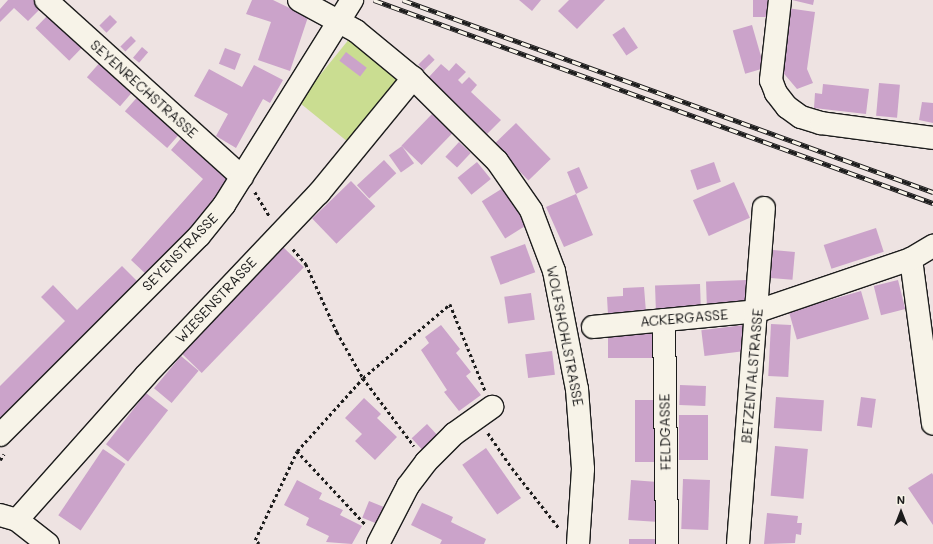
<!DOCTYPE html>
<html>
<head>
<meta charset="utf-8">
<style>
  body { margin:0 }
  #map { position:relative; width:933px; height:544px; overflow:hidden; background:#eee3e2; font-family:Mali,sans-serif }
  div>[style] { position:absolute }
  .green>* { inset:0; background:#cadd91; transform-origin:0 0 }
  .building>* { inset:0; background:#cba3ca; transform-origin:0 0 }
  .path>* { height:2.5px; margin-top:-1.25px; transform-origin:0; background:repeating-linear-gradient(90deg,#1c1c1c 0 3px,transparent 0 6px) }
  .roads { filter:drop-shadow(1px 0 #1c1c1c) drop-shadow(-1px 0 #1c1c1c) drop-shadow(0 1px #1c1c1c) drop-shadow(0 -1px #1c1c1c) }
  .minor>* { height:22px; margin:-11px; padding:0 11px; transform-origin:11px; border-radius:11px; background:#f7f3e8 }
  .rail>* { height:4.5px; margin-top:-2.25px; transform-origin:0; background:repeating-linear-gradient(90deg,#f7f3e8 0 9px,#1c1c1c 0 18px); box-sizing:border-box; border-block:1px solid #1c1c1c }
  span { translate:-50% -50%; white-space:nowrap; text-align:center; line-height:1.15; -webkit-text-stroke:3px #f7f3e8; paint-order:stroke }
  .street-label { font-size:14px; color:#1c1c1c }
  .north { position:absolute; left:881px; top:492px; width:40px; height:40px; -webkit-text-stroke:3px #f7f3e8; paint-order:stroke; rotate:0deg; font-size:11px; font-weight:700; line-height:16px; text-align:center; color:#1c1c1c }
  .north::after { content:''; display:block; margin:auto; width:14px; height:18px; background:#1c1c1c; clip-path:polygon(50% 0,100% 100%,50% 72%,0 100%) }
</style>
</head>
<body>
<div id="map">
  <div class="green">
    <i style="left:350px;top:38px;width:69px;height:82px;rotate:39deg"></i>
  </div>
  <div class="building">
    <i style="clip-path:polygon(8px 0,35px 0,42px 7px,28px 21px,14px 8px,0 22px,0 9px)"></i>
    <i style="clip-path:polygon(252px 0,273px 0,308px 17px,290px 71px,258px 60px,271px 22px,246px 14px)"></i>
    <i style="clip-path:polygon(519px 0,541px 0,532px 11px)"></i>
    <i style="clip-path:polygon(569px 0,605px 0,577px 29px,558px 11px)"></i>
    <i style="left:753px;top:0;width:19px;height:17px"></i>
    <i style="clip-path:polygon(792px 0,814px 0,813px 5px)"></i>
    <i style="clip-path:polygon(787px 8px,815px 12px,807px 69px,813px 83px,797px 89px,780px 69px)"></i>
    <i style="left:50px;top:13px;width:47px;height:21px;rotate:44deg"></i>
    <i style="left:110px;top:15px;width:10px;height:15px;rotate:45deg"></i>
    <i style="left:752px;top:25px;width:45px;height:20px;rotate:74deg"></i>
    <i style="left:624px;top:27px;width:25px;height:14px;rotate:56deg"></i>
    <i style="left:131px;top:36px;width:7px;height:15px;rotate:45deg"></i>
    <i style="left:142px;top:47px;width:8px;height:14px;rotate:40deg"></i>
    <i style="left:225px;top:48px;width:17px;height:17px;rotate:21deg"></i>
    <i style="left:346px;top:52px;width:26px;height:11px;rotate:37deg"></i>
    <i style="left:429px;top:54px;width:8px;height:15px;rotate:45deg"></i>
    <i style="left:102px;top:60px;width:44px;height:23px;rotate:41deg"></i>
    <i style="clip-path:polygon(456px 63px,466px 72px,458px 80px,462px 84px,469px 77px,477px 85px,471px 92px,501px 120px,487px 134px,428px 78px,441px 64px,449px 71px)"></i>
    <i style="clip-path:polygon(254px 65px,283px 80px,270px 103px,263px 99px,236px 148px,216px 136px,228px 114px,194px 96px,209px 69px,242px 87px)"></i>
    <i style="left:879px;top:83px;width:21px;height:33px;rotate:5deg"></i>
    <i style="clip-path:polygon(823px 84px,869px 89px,866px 114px,814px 108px,815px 93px,822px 94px)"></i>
    <i style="left:140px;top:94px;width:56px;height:23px;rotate:41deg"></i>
    <i style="clip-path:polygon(922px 102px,933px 103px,933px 123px,919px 120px)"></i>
    <i style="left:432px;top:114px;width:28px;height:44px;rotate:44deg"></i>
    <i style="left:516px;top:123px;width:50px;height:31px;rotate:46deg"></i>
    <i style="clip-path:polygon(183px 136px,236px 178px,149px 277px,131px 260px,203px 179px,171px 150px)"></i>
    <i style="left:459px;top:142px;width:16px;height:20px;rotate:43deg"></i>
    <i style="left:402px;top:146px;width:21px;height:16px;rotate:55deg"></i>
    <i style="left:384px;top:160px;width:18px;height:37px;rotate:47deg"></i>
    <i style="left:477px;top:162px;width:22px;height:25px;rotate:51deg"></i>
    <i style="left:714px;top:162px;width:21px;height:25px;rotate:71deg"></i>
    <i style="clip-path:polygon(579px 167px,588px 188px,576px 194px,593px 235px,564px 247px,546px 207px,576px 194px,567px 172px)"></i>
    <i style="left:351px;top:181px;width:35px;height:54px;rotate:46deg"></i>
    <i style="left:734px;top:182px;width:39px;height:45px;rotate:66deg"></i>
    <i style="left:503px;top:188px;width:44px;height:25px;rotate:58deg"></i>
    <i style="left:876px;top:228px;width:25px;height:55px;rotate:72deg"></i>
    <i style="left:525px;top:244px;width:30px;height:37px;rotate:70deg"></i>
    <i style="left:283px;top:247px;width:29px;height:147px;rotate:44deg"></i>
    <i style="left:773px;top:250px;width:22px;height:28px;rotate:5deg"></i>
    <i style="clip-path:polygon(122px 266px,141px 285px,0 424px,0 386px,65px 321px,41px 297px,53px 285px,77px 310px)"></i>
    <i style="left:747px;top:280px;width:25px;height:41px;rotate:88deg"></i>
    <i style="left:898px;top:280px;width:30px;height:25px;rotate:76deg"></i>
    <i style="left:700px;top:284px;width:24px;height:45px;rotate:88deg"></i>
    <i style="clip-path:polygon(644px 287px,646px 312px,608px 315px,607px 297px,623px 296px,623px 288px)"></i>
    <i style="left:861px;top:291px;width:29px;height:75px;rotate:74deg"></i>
    <i style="left:531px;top:293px;width:27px;height:27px;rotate:82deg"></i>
    <i style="left:771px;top:324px;width:20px;height:52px;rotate:3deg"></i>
    <i style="clip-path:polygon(441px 325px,460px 349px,456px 353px,471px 372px,466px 376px,481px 395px,459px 411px,444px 392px,447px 390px,421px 350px,429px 343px,425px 337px)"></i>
    <i style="left:744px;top:325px;width:26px;height:43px;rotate:83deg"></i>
    <i style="left:656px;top:333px;width:25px;height:48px;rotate:90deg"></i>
    <i style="left:552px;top:351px;width:24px;height:27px;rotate:83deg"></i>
    <i style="left:181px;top:356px;width:23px;height:42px;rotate:40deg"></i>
    <i style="left:680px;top:385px;width:26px;height:20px;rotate:2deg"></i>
    <i style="left:146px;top:393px;width:28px;height:65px;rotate:38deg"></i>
    <i style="left:776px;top:397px;width:48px;height:31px;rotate:4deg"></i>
    <i style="left:861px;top:397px;width:15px;height:29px;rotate:8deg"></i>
    <i style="clip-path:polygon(364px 398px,381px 414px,377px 418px,397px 437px,375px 460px,355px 441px,362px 434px,345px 418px)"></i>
    <i style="left:635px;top:400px;width:27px;height:62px"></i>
    <i style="left:708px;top:415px;width:45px;height:29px;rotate:90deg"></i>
    <i style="left:427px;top:424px;width:19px;height:21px;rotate:47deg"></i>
    <i style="left:775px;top:446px;width:33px;height:50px;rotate:5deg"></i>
    <i style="left:486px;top:448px;width:61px;height:29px;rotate:55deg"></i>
    <i style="left:103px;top:449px;width:27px;height:80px;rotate:34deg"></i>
    <i style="clip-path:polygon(932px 473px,933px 475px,933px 525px,908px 488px)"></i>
    <i style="left:683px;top:479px;width:27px;height:50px;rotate:2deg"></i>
    <i style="clip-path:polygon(297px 480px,322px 493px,319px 499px,343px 510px,340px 515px,362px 526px,352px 544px,326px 542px,329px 536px,306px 525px,309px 518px,284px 505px)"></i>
    <i style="left:631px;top:480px;width:27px;height:40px;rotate:4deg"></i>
    <i style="left:369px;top:501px;width:18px;height:18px;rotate:22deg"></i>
    <i style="clip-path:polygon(422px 503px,453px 517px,451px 522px,486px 539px,484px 544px,440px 544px,442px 540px,411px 525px)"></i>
    <i style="clip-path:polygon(767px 513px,798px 516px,797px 523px,802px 523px,801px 535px,796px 534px,795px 543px,764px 544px)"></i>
    <i style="left:629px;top:539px;width:27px;height:5px"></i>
  </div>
  <div class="path">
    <i style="left:255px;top:192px;width:29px;rotate:59deg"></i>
    <i style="left:293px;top:249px;width:20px;rotate:49deg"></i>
    <i style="left:306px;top:264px;width:75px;rotate:65.5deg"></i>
    <i style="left:337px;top:332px;width:53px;rotate:60.5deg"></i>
    <i style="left:363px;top:378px;width:85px;rotate:53.1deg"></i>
    <i style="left:488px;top:433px;width:42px;rotate:55.6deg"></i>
    <i style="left:512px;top:468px;width:76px;rotate:51.9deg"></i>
    <i style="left:297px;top:451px;width:101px;rotate:47deg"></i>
    <i style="left:0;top:460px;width:7px;rotate:-56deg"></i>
    <i style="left:259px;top:544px;width:6px;rotate:-135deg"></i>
    <i style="left:255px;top:540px;width:98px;rotate:-64.7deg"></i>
    <i style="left:297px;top:451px;width:98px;rotate:-47.9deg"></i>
    <i style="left:363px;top:378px;width:114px;rotate:-40.4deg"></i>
    <i style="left:450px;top:304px;width:93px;rotate:67.9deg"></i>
  </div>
  <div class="roads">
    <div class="minor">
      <i style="left:46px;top:0;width:264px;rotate:42.1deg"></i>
      <i style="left:299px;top:0;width:65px;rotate:28.5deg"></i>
      <i style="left:356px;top:31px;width:74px;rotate:39.5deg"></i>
      <i style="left:413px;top:78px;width:118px;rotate:44.7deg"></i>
      <i style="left:497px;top:161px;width:60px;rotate:55.2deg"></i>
      <i style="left:531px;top:210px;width:65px;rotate:69.3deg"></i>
      <i style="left:554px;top:271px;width:120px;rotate:79deg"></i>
      <i style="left:577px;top:389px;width:80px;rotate:85.7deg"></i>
      <i style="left:583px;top:469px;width:75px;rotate:93.8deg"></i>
      <i style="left:780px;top:0;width:81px;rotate:96.4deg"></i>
      <i style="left:771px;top:80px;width:14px;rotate:69deg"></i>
      <i style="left:776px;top:93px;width:18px;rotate:52deg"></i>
      <i style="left:787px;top:107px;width:17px;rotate:36deg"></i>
      <i style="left:801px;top:117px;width:21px;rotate:17deg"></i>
      <i style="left:821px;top:123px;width:113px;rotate:7.6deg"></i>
      <i style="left:911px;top:259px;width:166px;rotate:82.4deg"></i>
      <i style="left:664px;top:320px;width:224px;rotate:89.2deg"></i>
      <i style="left:593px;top:327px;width:166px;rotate:-5.5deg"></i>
      <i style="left:758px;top:311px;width:162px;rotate:-18.8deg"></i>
      <i style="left:911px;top:259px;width:26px;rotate:-31deg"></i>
      <i style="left:0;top:435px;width:281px;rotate:-45deg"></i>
      <i style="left:199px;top:236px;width:40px;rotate:-51deg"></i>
      <i style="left:224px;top:205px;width:242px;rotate:-58deg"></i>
      <i style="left:0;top:515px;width:18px;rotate:16deg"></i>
      <i style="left:17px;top:520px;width:39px;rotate:38deg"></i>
      <i style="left:17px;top:520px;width:194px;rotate:-48.3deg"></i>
      <i style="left:146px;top:375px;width:251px;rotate:-46.5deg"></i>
      <i style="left:319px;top:193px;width:149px;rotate:-50.7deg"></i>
      <i style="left:378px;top:544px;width:65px;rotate:-62.7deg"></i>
      <i style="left:408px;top:486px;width:30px;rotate:-53deg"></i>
      <i style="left:426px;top:462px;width:40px;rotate:-45deg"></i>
      <i style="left:454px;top:434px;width:47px;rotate:-35.4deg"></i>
      <i style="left:738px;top:544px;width:337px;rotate:-85.6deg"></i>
    </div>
  </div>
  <div class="rail">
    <i style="left:374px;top:0;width:595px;rotate:19.96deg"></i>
    <i style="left:403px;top:0;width:564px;rotate:19.91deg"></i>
  </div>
  <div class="street-label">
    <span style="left:144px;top:89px;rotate:42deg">SEYENRECHSTRASSE</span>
    <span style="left:180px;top:252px;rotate:-46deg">SEYENSTRASSE</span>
    <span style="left:216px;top:300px;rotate:-47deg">WIESENSTRASSE</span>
    <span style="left:684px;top:318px;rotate:-5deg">ACKERGASSE</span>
    <span style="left:565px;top:336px;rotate:79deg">WOLFSHOHLSTRASSE</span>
    <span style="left:752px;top:376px;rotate:-85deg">BETZENTALSTRASSE</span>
    <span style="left:665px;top:432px;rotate:-91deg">FELDGASSE</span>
  </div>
  <div class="north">N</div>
</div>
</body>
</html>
